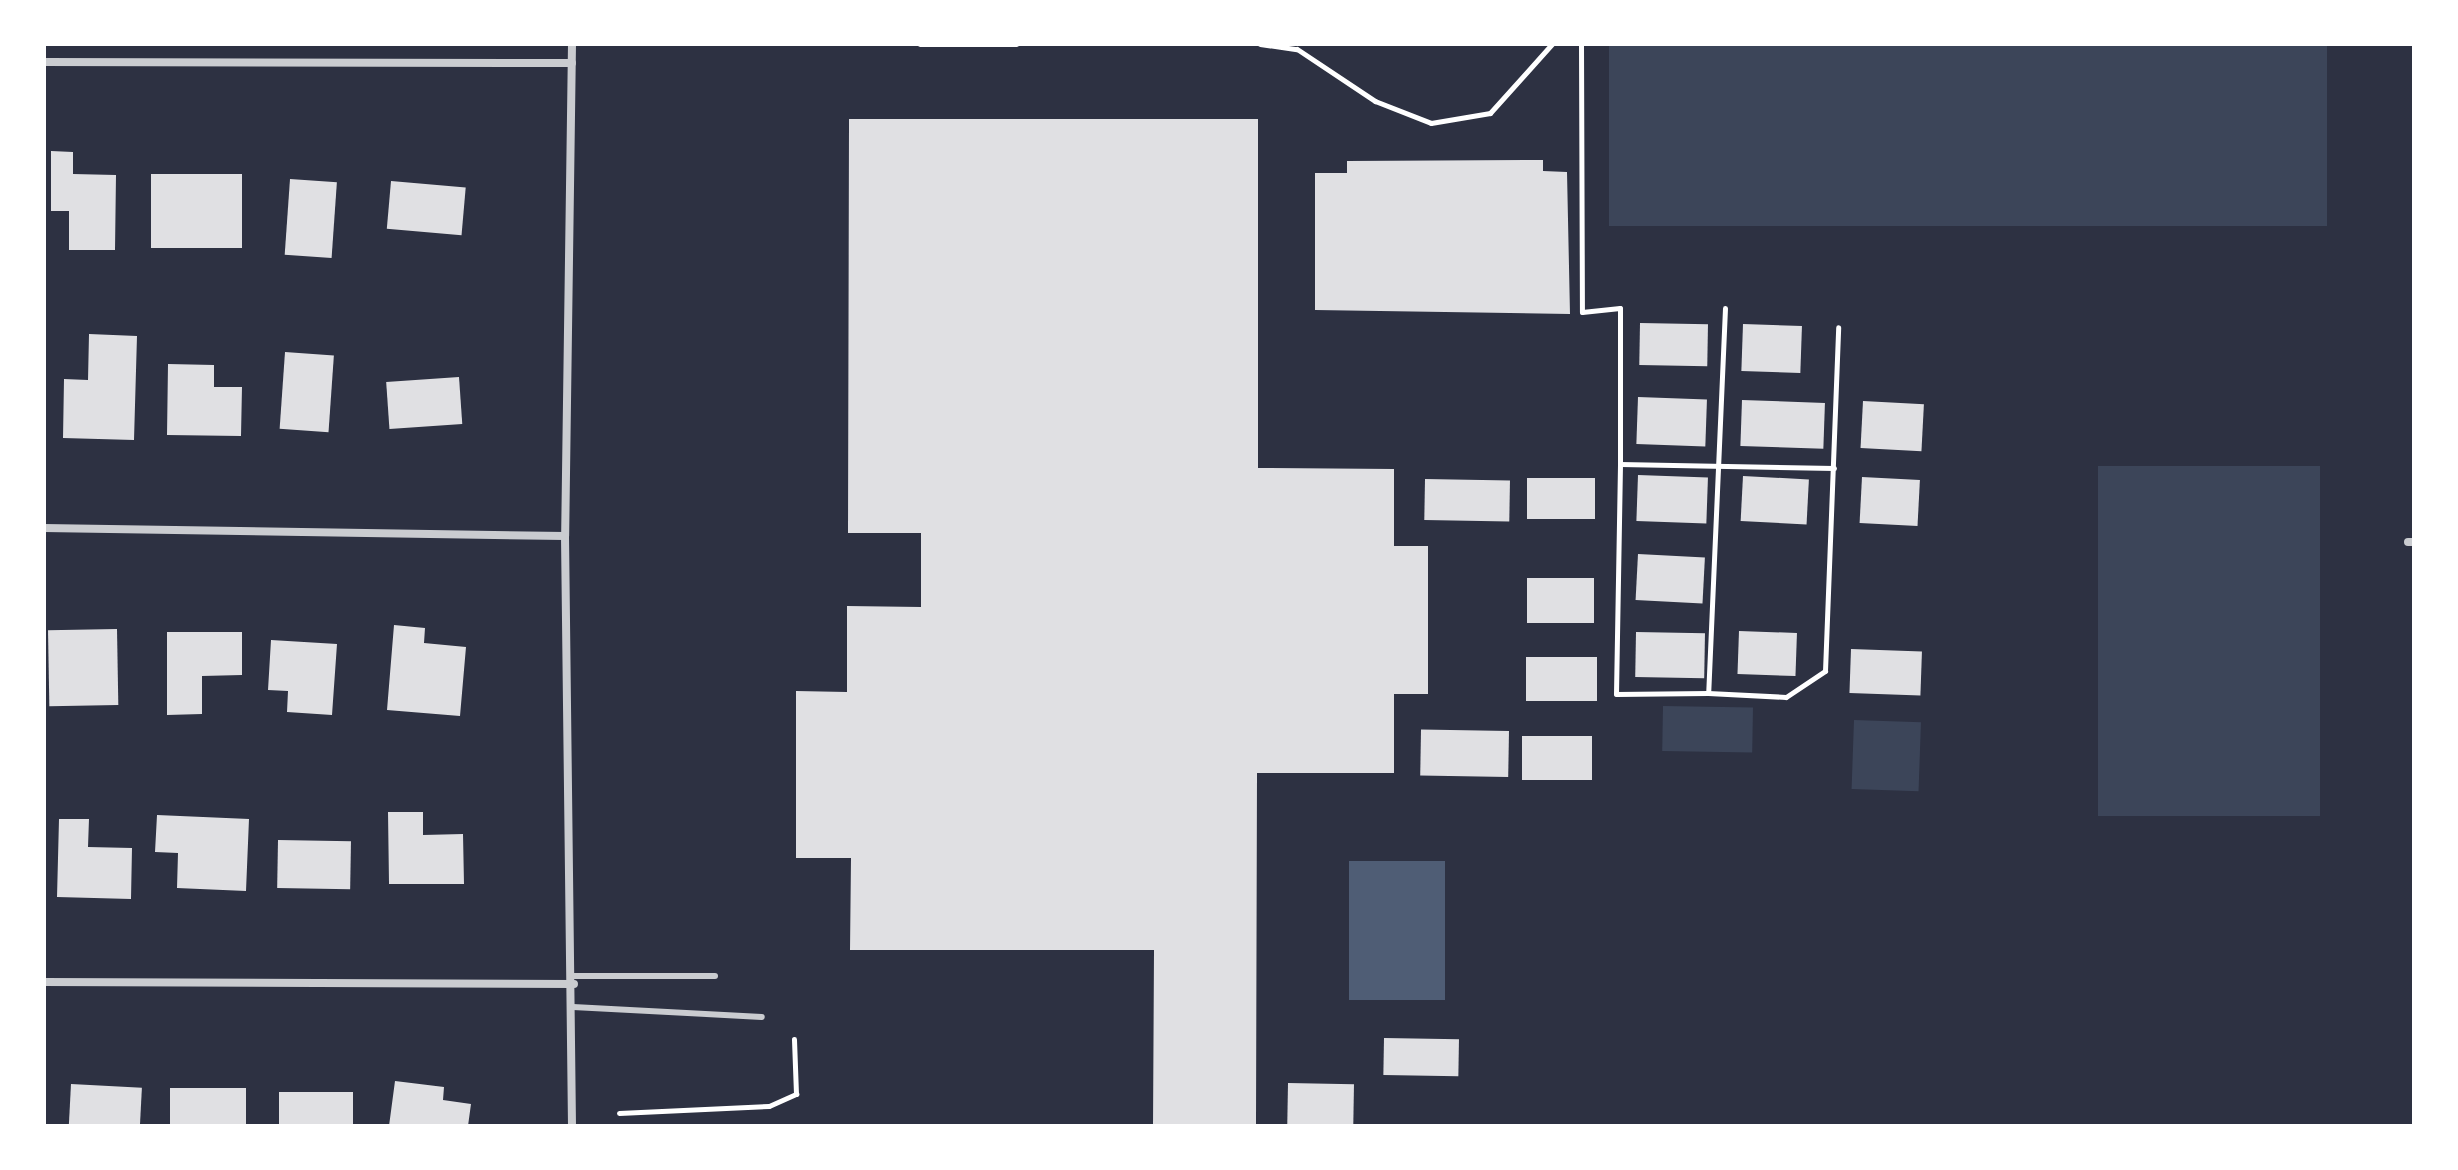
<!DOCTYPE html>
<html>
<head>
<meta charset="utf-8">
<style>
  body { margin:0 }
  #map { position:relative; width:2458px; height:1170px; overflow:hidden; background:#2d3142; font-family:Jost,sans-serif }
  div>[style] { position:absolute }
  .green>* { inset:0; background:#3c4559; transform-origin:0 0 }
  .water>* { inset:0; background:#4f5d75; transform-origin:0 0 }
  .building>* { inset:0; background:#e0e0e3; transform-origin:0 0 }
  .path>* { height:5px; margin:-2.5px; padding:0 2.5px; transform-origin:2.5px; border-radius:2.5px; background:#fff }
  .service>* { height:6px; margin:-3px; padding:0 3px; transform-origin:3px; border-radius:3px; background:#caccd0 }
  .minor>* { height:8px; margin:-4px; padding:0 4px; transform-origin:4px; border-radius:4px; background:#caccd0 }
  span { translate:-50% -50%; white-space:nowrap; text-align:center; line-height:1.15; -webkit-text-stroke:8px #fff; paint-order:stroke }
  .frame { position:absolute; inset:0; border:46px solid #fff; pointer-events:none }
</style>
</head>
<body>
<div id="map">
  <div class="green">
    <i style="left:1609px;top:44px;width:718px;height:182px"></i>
    <i style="left:2320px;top:466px;width:350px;height:222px;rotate:90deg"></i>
    <i style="left:1663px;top:706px;width:90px;height:45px;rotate:1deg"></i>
    <i style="left:1854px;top:720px;width:67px;height:69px;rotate:2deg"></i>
  </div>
  <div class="water">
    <i style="left:1349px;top:861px;width:96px;height:139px"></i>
  </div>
  <div class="building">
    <i style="clip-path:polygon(849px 119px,1258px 119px,1258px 468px,1394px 469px,1394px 546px,1428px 546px,1428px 694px,1394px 694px,1394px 773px,1257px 773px,1256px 1126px,1153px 1126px,1154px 950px,850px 950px,851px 858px,796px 858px,796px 691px,847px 692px,847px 606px,921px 607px,921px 533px,848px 533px)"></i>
    <i style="clip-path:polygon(51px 151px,73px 152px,73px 174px,116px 175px,115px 250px,69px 250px,69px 211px,51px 211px)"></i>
    <i style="clip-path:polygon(1543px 160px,1543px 171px,1567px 172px,1570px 314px,1315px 310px,1315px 173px,1347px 173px,1347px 161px)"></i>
    <i style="left:242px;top:174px;width:74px;height:91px;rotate:90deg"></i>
    <i style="left:290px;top:179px;width:47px;height:76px;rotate:4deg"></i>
    <i style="left:391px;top:181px;width:75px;height:48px;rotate:5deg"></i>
    <i style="left:1640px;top:323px;width:68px;height:42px;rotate:1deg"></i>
    <i style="left:1743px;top:324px;width:59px;height:47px;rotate:2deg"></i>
    <i style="clip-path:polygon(89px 334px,137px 336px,134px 440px,63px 438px,64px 379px,88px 380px)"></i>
    <i style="left:285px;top:352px;width:49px;height:77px;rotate:4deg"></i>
    <i style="clip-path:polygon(168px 364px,214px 365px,214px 387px,242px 387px,241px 436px,167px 435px)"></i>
    <i style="left:459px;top:377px;width:47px;height:73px;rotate:86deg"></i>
    <i style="left:1638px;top:397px;width:69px;height:47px;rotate:2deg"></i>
    <i style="left:1742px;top:400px;width:83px;height:46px;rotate:2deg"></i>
    <i style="left:1863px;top:401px;width:61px;height:47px;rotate:3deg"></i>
    <i style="left:1638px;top:475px;width:70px;height:46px;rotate:2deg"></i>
    <i style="left:1743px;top:476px;width:66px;height:45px;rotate:3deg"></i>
    <i style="left:1862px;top:477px;width:58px;height:46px;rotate:3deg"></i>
    <i style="left:1527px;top:478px;width:68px;height:41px"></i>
    <i style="left:1425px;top:479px;width:85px;height:41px;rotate:1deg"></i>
    <i style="left:1638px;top:554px;width:67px;height:46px;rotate:3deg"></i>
    <i style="left:1527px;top:578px;width:67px;height:45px"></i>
    <i style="clip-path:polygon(394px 625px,425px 628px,424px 643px,466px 647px,460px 716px,387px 710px)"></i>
    <i style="left:117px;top:629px;width:76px;height:69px;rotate:89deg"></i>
    <i style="left:1739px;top:631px;width:58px;height:43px;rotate:2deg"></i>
    <i style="clip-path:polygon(167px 632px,242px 632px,242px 675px,202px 676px,202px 714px,167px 715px)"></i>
    <i style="left:1636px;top:632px;width:69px;height:45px;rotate:1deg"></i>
    <i style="clip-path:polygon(271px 640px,337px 644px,332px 715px,287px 712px,288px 691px,268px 690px)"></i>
    <i style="left:1851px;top:649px;width:71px;height:44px;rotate:2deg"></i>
    <i style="left:1526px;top:657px;width:71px;height:44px"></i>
    <i style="left:1509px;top:731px;width:46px;height:88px;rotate:91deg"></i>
    <i style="left:1522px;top:736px;width:70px;height:44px"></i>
    <i style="clip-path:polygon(388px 812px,423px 812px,423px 835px,463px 834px,464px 884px,389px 884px)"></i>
    <i style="clip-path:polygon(157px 815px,249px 819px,246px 891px,177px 888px,178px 853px,155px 852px)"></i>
    <i style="clip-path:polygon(59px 819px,89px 819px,88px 847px,132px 848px,131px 899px,57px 897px)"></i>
    <i style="left:278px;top:840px;width:73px;height:48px;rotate:1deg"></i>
    <i style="left:1384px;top:1038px;width:75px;height:37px;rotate:1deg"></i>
    <i style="clip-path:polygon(395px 1081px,444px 1087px,443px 1100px,471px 1104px,468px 1126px,389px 1126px)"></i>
    <i style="left:1288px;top:1083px;width:66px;height:43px;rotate:1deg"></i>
    <i style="left:71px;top:1084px;width:71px;height:42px;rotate:3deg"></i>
    <i style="left:170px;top:1088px;width:76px;height:38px"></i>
    <i style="left:279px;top:1092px;width:74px;height:34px"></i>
  </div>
  <div class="path">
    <i style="left:920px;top:44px;width:96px"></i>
    <i style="left:1260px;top:44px;width:37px;rotate:8deg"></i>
    <i style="left:1297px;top:49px;width:94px;rotate:33.7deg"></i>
    <i style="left:1375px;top:101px;width:60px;rotate:21.4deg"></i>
    <i style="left:1431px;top:123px;width:60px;rotate:-9.6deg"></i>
    <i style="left:1490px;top:113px;width:93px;rotate:-48.1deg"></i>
    <i style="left:1581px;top:44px;width:268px;rotate:89.8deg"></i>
    <i style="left:1582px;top:312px;width:38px;rotate:-6deg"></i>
    <i style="left:1620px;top:308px;width:156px;rotate:90deg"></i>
    <i style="left:1725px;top:308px;width:385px;rotate:92.5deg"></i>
    <i style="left:1708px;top:693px;width:78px;rotate:2.9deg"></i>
    <i style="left:1786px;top:697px;width:47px;rotate:-33.7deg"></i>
    <i style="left:1825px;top:671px;width:344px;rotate:-87.8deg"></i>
    <i style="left:1708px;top:693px;width:92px;rotate:179.4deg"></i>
    <i style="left:1616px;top:694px;width:230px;rotate:-89deg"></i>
    <i style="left:1620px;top:464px;width:214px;rotate:1.1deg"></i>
    <i style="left:619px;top:1113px;width:150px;rotate:-2.7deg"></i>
    <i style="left:769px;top:1106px;width:30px;rotate:-24deg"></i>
    <i style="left:796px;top:1094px;width:55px;rotate:-92.1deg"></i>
  </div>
  <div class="service">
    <i style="left:573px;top:976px;width:142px"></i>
    <i style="left:573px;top:1007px;width:189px;rotate:3deg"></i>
  </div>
  <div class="minor">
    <i style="left:572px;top:44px;width:492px;rotate:90.8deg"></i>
    <i style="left:565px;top:536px;width:590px;rotate:89.32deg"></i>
    <i style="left:44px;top:62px;width:528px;rotate:0.11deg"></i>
    <i style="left:44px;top:528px;width:521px;rotate:0.88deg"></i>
    <i style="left:2408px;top:542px;width:6px"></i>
    <i style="left:44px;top:982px;width:530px;rotate:0.22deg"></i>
  </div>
  <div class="frame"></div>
</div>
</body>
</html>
